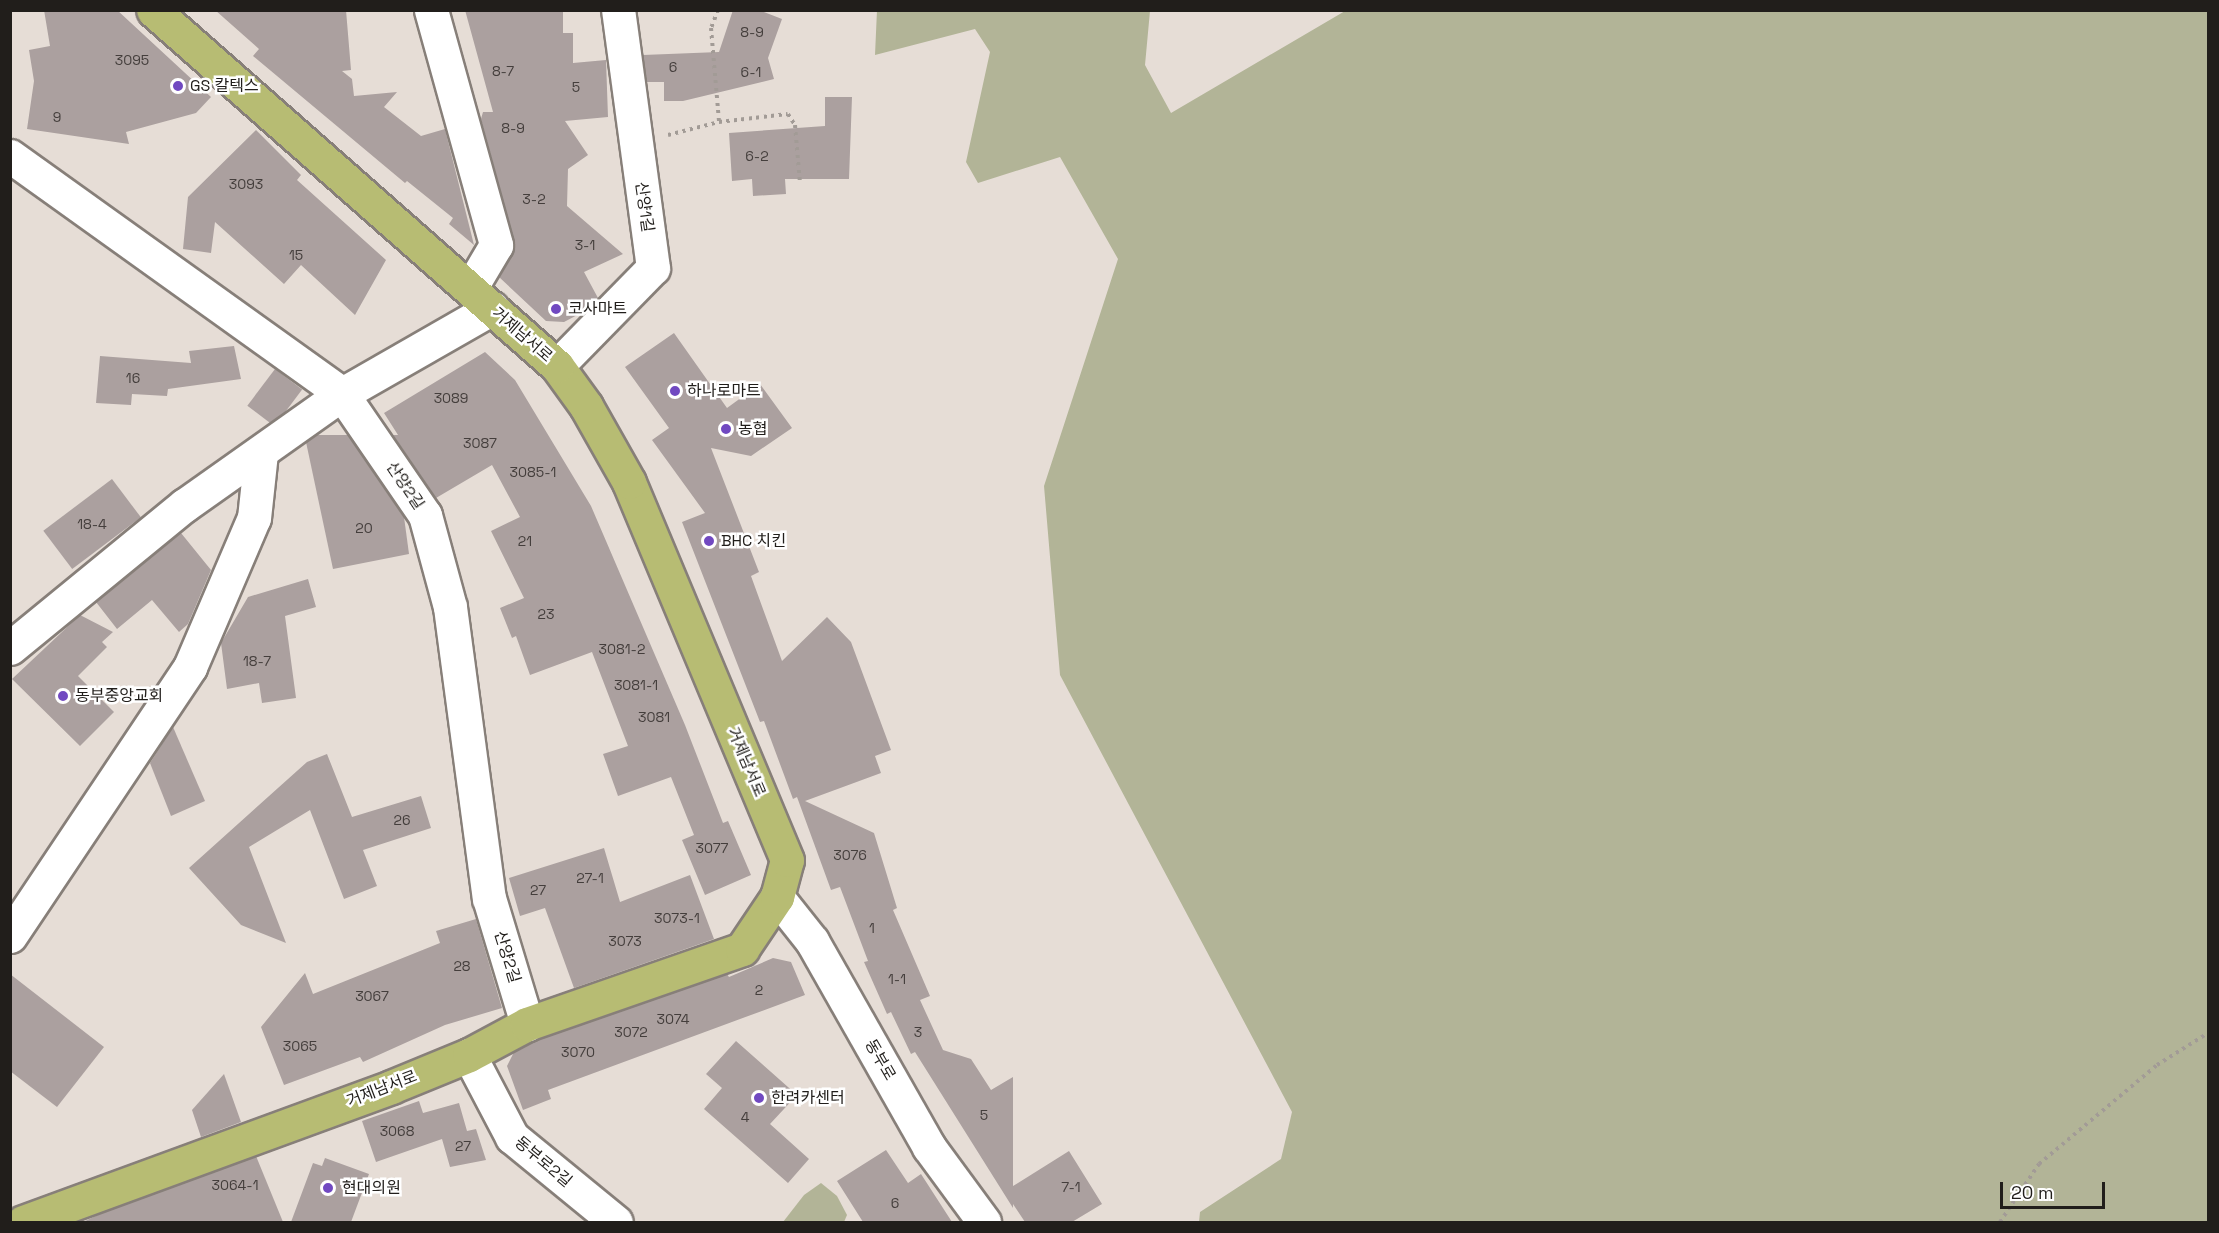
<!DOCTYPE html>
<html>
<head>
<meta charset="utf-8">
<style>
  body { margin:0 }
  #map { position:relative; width:2219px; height:1233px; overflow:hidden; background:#e6ddd6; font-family:"Space Grotesk","Noto Sans KR",sans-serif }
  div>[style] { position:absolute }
  .green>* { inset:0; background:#b2b497 }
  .building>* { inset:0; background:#aba09f; transform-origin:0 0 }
  .path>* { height:4px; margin-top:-2px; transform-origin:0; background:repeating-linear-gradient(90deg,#a29b96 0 3px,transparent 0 7.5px) }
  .roads { filter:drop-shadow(2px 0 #877f79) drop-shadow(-2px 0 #877f79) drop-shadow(0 2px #877f79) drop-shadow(0 -2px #877f79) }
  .minor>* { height:33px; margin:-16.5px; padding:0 16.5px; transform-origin:16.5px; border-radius:16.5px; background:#fff }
  .major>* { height:33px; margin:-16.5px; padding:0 16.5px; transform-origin:16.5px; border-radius:16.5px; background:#b7bc73 }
  .dots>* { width:16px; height:16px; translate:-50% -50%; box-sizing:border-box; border:3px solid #fff; border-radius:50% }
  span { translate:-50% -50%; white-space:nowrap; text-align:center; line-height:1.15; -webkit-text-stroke:5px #fff; paint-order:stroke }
  .number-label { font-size:14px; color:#443e3c }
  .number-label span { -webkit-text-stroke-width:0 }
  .poi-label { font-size:16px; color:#211e1b }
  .left { translate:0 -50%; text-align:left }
  .street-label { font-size:16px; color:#211e1b }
  .frame { position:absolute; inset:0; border:12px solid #211e1b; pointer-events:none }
  .scale { position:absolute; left:2000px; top:1182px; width:105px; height:27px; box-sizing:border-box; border:3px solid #211e1b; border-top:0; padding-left:8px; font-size:18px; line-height:21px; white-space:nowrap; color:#211e1b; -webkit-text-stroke:4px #fff; paint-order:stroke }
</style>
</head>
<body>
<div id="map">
  <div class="green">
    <i style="clip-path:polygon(877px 10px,1150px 11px,1145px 65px,1171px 113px,1345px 11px,2208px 11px,2208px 1222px,1199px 1222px,1200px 1212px,1281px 1159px,1292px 1112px,1060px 675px,1044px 486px,1118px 259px,1060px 157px,978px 183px,966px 162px,990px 52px,975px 29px,875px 55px)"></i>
    <i style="clip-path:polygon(821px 1183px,837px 1196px,847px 1215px,844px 1222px,783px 1222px,804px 1195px)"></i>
  </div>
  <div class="building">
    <i style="clip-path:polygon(44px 10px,117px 10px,211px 97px,196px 113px,126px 132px,129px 144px,27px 129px,34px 81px,29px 50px,50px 46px)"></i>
    <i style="clip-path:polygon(215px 10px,346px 10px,351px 70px,342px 71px,352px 79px,354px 96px,397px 92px,384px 107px,421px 136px,445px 129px,474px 245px,449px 224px,453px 218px,407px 181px,405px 183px,253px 56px,259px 49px)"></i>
    <i style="clip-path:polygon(465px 10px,563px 10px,563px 33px,573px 33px,573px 63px,606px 60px,608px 117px,565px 121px,588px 155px,568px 169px,567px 206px,623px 254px,584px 272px,598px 298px,585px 311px,564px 322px,546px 321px,499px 277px,512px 254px,514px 240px,481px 119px,483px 112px,493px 112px)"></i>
    <i style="clip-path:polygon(733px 10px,759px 10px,782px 19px,768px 58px,774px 79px,683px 101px,664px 101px,664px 82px,647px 82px,643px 55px,719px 52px)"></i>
    <i style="clip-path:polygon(825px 97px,852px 97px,849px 179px,785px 179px,786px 194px,753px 196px,752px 179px,732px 181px,729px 133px,825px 126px)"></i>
    <i style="clip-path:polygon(256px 130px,301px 175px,297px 180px,386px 260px,355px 315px,301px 265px,284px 284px,215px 222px,211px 253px,183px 249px,188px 197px)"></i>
    <i style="clip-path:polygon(674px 333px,727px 408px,760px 384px,792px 428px,751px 456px,711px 448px,759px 572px,751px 576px,782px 661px,827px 617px,851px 642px,891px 750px,875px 756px,881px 773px,805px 801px,874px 833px,897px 908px,893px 910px,930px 996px,920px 1000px,943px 1050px,971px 1059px,991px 1090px,1013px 1077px,1013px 1186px,1069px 1151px,1102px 1204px,1072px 1222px,1025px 1222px,1013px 1204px,1013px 1208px,915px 1052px,911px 1054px,891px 1012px,887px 1014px,864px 962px,868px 961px,840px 887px,831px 890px,797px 797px,793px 799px,764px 721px,760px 722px,682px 522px,705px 513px,652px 440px,669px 428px,625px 367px)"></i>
    <i style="clip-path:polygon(234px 346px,241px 379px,168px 389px,167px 396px,132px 394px,131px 405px,96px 403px,100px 356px,191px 363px,189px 351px)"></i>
    <i style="clip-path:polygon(485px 352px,515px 380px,591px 506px,685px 725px,723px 823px,728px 821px,751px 875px,705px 895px,682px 840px,694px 835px,671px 777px,618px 796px,603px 754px,628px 746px,592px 652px,530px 675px,516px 636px,512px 638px,500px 608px,524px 598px,491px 531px,520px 517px,492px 465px,436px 498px,393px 435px,398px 435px,384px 413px)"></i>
    <i style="left:275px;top:369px;width:34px;height:46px;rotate:37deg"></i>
    <i style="clip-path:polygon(316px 435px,348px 435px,404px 517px,409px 554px,333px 569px,306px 442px)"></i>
    <i style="left:112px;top:479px;width:48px;height:86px;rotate:53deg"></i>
    <i style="clip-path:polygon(181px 533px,211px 570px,188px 624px,179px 632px,152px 600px,117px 629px,96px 602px)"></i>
    <i style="clip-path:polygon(308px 579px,316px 607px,285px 616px,296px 698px,262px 703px,259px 683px,227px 689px,221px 643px,248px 597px)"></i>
    <i style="clip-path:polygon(80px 615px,113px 632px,102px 642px,107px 647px,78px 676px,114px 712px,80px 746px,12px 679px)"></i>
    <i style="clip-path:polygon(173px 727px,205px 801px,171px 816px,150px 763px)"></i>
    <i style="clip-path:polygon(327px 754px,352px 817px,421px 796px,431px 828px,363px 850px,377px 886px,344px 899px,310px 810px,249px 847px,286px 943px,241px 925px,189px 868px,307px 762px)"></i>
    <i style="clip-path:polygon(604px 848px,620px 902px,690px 875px,714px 939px,574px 988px,545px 908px,520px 916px,509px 878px)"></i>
    <i style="clip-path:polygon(476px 919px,502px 1008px,445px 1025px,363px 1062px,360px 1057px,284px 1085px,261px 1027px,305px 973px,313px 994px,440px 943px,436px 931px)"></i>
    <i style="clip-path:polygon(773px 958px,791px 962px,805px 995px,548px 1090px,551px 1099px,523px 1110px,507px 1066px,514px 1052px,535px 1041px,727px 974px,729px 977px)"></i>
    <i style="clip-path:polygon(10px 974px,104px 1047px,57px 1107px,10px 1071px)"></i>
    <i style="clip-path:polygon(736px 1041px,797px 1095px,770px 1124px,809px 1159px,788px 1183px,704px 1109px,722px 1088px,706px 1074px)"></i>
    <i style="clip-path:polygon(224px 1074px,241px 1122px,201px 1137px,192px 1110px)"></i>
    <i style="clip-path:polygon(419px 1101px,423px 1113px,459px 1103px,467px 1131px,476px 1129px,486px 1160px,450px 1167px,442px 1139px,376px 1162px,362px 1121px)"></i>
    <i style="clip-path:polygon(886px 1150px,908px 1183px,921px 1174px,952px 1222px,863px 1222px,837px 1181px)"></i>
    <i style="clip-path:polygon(256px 1156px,283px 1222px,83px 1222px,102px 1213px)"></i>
    <i style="clip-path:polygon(325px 1158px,369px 1174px,351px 1222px,291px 1222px,313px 1163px,322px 1166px)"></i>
  </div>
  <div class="path">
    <i style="left:718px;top:10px;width:19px;rotate:111deg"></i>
    <i style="left:711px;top:28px;width:94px;rotate:85.1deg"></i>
    <i style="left:668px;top:135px;width:53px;rotate:-14.3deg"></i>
    <i style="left:719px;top:122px;width:69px;rotate:-6.6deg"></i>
    <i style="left:788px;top:114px;width:13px;rotate:58deg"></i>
    <i style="left:795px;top:125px;width:58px;rotate:85.1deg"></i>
    <i style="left:2000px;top:1222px;width:70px;rotate:-56.1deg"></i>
    <i style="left:2039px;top:1164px;width:154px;rotate:-40deg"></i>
    <i style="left:2157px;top:1065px;width:60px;rotate:-32.1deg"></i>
  </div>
  <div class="roads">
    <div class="minor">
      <i style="left:431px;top:10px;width:244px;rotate:74.5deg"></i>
      <i style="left:496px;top:245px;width:51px;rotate:120.6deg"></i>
      <i style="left:10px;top:156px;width:408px;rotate:35.6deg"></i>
      <i style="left:342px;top:394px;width:147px;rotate:55.6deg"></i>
      <i style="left:425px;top:515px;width:95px;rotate:74.8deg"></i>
      <i style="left:450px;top:607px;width:294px;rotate:82.4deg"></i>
      <i style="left:489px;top:898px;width:132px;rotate:73.2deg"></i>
      <i style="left:557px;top:366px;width:137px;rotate:-45.6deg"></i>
      <i style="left:653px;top:268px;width:260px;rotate:-97.7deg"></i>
      <i style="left:10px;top:648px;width:226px;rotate:-39.3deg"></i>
      <i style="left:185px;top:505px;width:192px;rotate:-35.3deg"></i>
      <i style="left:342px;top:394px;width:173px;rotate:-29.8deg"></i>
      <i style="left:777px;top:897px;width:56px;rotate:51.5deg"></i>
      <i style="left:812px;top:941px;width:237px;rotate:60.4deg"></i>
      <i style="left:929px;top:1147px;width:93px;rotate:53.7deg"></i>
      <i style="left:10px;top:936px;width:324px;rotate:-56.2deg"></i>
      <i style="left:190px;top:667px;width:162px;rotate:-66.8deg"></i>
      <i style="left:254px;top:518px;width:66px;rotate:-83.9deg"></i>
      <i style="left:469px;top:1055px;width:93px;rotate:62.3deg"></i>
      <i style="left:512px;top:1137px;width:134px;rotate:39.3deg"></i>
    </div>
    <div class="major">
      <i style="left:23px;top:1222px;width:392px;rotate:-20.1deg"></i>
      <i style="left:391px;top:1087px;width:84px;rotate:-22.3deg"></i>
      <i style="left:469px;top:1055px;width:66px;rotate:-28.1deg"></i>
      <i style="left:527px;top:1024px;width:228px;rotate:-19.2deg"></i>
      <i style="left:742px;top:949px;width:63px;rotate:-56.1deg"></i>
      <i style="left:777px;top:897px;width:38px;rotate:-75deg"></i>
      <i style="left:787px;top:860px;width:410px;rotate:-112.7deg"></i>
      <i style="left:629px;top:482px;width:87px;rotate:-119.5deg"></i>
      <i style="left:586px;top:406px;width:49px;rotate:-125.9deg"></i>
      <i style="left:557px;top:366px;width:538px;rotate:-138.61deg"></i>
    </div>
  </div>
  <div class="dots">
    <i style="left:178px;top:86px;background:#7149c1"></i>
    <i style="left:556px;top:309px;background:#7149c1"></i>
    <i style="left:675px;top:391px;background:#7149c1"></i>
    <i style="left:726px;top:429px;background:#7149c1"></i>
    <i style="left:709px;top:541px;background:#7149c1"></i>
    <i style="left:63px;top:696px;background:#7149c1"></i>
    <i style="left:759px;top:1098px;background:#7149c1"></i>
    <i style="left:328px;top:1188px;background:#7149c1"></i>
  </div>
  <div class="number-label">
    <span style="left:752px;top:32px">8-9</span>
    <span style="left:132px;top:60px">3095</span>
    <span style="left:673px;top:67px">6</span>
    <span style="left:503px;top:71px">8-7</span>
    <span style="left:751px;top:72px">6-1</span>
    <span style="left:576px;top:87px">5</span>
    <span style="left:57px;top:117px">9</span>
    <span style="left:513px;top:128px">8-9</span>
    <span style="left:757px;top:156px">6-2</span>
    <span style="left:246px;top:184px">3093</span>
    <span style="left:534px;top:199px">3-2</span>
    <span style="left:585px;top:245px">3-1</span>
    <span style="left:296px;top:255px">15</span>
    <span style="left:133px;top:378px">16</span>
    <span style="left:451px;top:398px">3089</span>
    <span style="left:480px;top:443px">3087</span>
    <span style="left:533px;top:472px">3085-1</span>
    <span style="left:92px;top:524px">18-4</span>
    <span style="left:364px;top:528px">20</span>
    <span style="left:525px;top:541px">21</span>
    <span style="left:546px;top:614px">23</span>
    <span style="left:622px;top:649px">3081-2</span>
    <span style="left:257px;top:661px">18-7</span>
    <span style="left:636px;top:685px">3081-1</span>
    <span style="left:654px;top:717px">3081</span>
    <span style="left:402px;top:820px">26</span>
    <span style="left:712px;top:848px">3077</span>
    <span style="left:850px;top:855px">3076</span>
    <span style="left:590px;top:878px">27-1</span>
    <span style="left:538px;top:890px">27</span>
    <span style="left:677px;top:918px">3073-1</span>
    <span style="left:872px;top:928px">1</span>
    <span style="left:625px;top:941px">3073</span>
    <span style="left:462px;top:966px">28</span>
    <span style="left:897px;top:979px">1-1</span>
    <span style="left:759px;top:990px">2</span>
    <span style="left:372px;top:996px">3067</span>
    <span style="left:673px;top:1019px">3074</span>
    <span style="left:631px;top:1032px">3072</span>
    <span style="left:918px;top:1032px">3</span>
    <span style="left:300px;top:1046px">3065</span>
    <span style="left:578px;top:1052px">3070</span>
    <span style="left:984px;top:1115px">5</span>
    <span style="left:745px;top:1117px">4</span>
    <span style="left:397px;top:1131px">3068</span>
    <span style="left:463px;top:1146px">27</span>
    <span style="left:235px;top:1185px">3064-1</span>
    <span style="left:1071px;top:1187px">7-1</span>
    <span style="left:895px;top:1203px">6</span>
  </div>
  <div class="poi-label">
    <span class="left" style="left:190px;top:86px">GS 칼텍스</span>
    <span class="left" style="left:568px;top:309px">코사마트</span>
    <span class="left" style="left:687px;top:391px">하나로마트</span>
    <span class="left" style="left:738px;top:429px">농협</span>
    <span class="left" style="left:721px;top:541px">BHC 치킨</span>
    <span class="left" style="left:75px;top:696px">동부중앙교회</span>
    <span class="left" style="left:771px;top:1098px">한려카센터</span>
    <span class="left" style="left:342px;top:1188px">현대의원</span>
  </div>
  <div class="street-label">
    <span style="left:644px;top:207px;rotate:82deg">산양1길</span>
    <span style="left:522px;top:335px;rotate:41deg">거제남서로</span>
    <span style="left:405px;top:486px;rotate:56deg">산양2길</span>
    <span style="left:746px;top:762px;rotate:67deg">거제남서로</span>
    <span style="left:507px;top:957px;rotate:73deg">산양2길</span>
    <span style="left:880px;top:1060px;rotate:60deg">동부로</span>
    <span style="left:382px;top:1089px;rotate:-21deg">거제남서로</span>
    <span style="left:543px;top:1162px;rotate:40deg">동부로2길</span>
  </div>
  <div class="frame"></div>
  <div class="scale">20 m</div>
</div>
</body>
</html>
